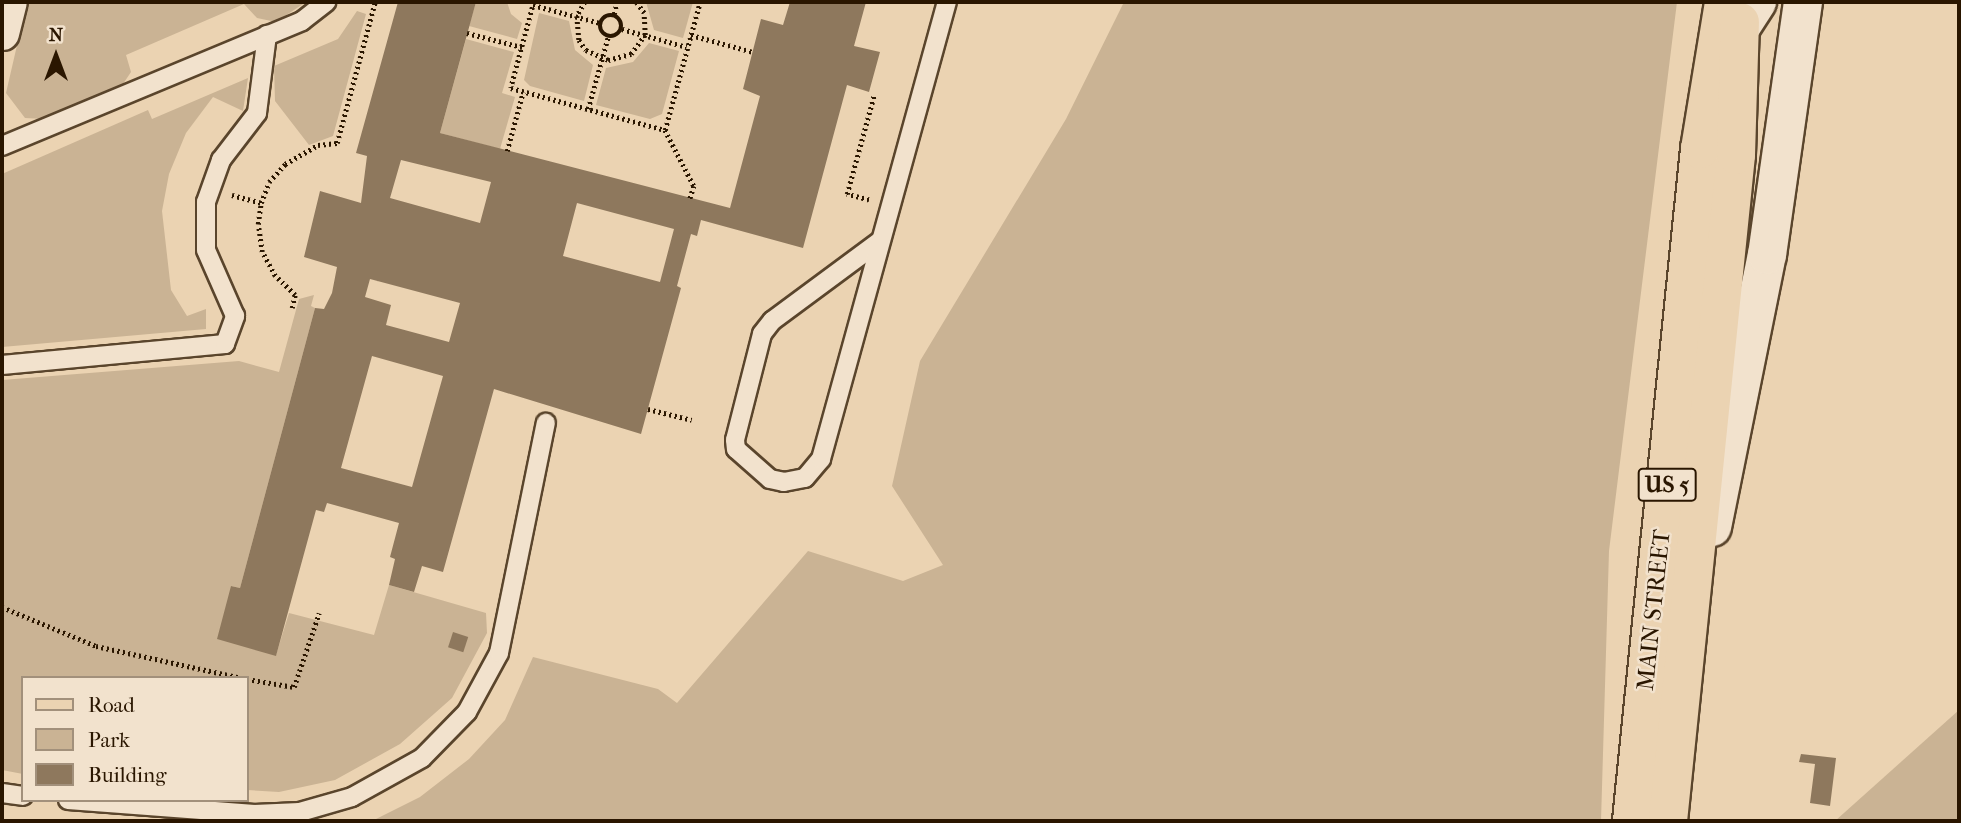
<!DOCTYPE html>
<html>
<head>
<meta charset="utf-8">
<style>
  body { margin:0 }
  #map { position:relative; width:1961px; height:823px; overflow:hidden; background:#ebd3b2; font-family:"IM FELL French Canon",serif }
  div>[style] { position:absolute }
  .green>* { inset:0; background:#cab394 }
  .building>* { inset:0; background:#8e785d; transform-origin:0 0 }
  .path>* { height:4.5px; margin-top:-2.25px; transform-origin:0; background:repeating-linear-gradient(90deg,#2a1600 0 2px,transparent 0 5.5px) }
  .path>.ring { margin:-2.25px; padding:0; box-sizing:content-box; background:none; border:4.5px solid #2a1600; border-radius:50% }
  .roads { filter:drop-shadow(2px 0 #5a452c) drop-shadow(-2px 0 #5a452c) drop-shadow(0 2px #5a452c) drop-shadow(0 -2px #5a452c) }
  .service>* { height:18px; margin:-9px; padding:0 9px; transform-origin:9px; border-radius:9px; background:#f2e2cd }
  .minor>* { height:33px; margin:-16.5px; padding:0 16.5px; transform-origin:16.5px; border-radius:16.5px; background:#f2e2cd }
  .secondary>* { height:38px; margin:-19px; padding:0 19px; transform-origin:19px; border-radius:19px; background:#f2e2cd }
  .primary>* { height:38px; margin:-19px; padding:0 19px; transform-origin:19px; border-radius:19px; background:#ebd3b2 }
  span { translate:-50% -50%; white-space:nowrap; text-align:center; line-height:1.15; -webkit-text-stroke:5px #f2e2cd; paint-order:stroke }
  .shield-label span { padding:2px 5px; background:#f2e2cd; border:2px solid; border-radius:5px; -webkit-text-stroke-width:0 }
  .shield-label { font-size:23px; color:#2a1600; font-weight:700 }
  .street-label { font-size:24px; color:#2a1600 }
  .frame { position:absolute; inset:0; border:4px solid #2a1600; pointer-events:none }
  .legend { position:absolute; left:21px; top:676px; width:228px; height:126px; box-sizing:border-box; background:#f2e2cd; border:2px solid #a2907b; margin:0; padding:9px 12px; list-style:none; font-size:21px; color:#2a1600 }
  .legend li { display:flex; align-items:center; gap:14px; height:35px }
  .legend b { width:35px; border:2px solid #a2907b }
  .north { position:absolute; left:21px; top:21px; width:70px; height:70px; -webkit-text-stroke:5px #f2e2cd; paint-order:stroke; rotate:0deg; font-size:19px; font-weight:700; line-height:28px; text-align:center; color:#2a1600 }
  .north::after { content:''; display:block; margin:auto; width:24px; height:32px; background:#2a1600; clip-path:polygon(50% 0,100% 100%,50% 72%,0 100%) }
</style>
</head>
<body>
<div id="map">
  <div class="green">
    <i style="clip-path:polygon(27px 2px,306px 2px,276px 22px,257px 18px,244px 4px,126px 55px,131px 72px,123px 84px,44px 119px,25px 118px,6px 93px)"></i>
    <i style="clip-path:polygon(476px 2px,507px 2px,511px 14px,522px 23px,517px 39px,469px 26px)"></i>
    <i style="clip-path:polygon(646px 2px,693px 2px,683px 38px,654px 30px)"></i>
    <i style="clip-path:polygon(1124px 2px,1677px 2px,1609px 551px,1601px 821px,372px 821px,420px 797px,469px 759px,505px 720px,533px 657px,658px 689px,677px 703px,808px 551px,903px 581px,943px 565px,892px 486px,920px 361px,1066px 119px)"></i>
    <i style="clip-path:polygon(357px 11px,366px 14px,333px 136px,309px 145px,275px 101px,274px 66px,338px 39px)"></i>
    <i style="clip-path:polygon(539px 13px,569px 21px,575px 50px,593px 65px,584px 101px,530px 86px,524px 80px)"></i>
    <i style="clip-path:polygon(466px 39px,514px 52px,502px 93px,515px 97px,500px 149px,440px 133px)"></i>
    <i style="clip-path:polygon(649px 43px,679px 51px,662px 114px,650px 119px,596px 105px,606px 68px,633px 62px)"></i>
    <i style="clip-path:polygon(248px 78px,243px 111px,213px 97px,186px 133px,169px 174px,162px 211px,171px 290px,187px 316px,206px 309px,206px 329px,2px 347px,2px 174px,148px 110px,152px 119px)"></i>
    <i style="clip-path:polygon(314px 295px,311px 306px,315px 308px,240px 588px,231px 586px,276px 655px,289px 613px,374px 635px,389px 585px,486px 613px,487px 633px,452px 698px,400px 744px,335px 780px,279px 792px,247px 790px,247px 678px,23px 678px,23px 774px,2px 770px,2px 380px,239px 361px,279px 372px,299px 299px)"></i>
    <i style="clip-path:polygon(1959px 710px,1959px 821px,1835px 821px)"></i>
  </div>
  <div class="building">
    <i style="clip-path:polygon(evenodd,398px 2px,476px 2px,440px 133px,730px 208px,760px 96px,743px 89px,761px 19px,783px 25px,790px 2px,866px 2px,854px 46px,880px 52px,869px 92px,847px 85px,803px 248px,701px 220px,697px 236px,691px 234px,677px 286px,681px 288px,641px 434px,494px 389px,443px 572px,422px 566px,414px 592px,389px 585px,395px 559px,390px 557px,399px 523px,327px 503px,324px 512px,316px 510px,276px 656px,217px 639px,231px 586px,240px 588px,315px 308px,324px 309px,332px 293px,337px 267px,304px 257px,320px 191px,361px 203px,367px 156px,356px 153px,398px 2px,401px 160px,491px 182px,480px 223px,390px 198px,401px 160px,398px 2px,577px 203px,674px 229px,660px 282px,563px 256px,577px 203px,398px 2px,370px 279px,460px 303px,449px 342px,386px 325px,391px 305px,365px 297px,370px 279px,398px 2px,372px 356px,443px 376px,412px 487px,341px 468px,372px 356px)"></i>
    <i style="left:453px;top:632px;width:16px;height:16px;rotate:18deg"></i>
    <i style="clip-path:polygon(1801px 754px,1836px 758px,1830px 806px,1810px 803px,1815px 764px,1799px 762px)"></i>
  </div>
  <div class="path">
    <i style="left:534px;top:2px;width:89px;rotate:105deg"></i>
    <i style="left:511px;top:88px;width:160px;rotate:15.3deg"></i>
    <i style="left:665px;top:130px;width:133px;rotate:-74.7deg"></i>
    <i style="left:585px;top:2px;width:16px;rotate:120deg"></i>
    <i style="left:577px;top:16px;width:24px;rotate:85deg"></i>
    <i style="left:579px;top:40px;width:12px;rotate:55deg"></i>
    <i style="left:586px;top:50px;width:24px;rotate:24deg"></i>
    <i style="left:608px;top:60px;width:24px;rotate:-15deg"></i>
    <i style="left:631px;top:54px;width:24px;rotate:-54deg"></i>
    <i style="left:645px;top:35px;width:22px;rotate:-93deg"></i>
    <i style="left:644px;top:13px;width:14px;rotate:-126deg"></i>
    <i style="left:533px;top:5px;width:69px;rotate:15deg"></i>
    <i style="left:614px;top:14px;width:12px;rotate:-76deg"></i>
    <i class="ring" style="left:600px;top:15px;width:17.5px;height:17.5px"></i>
    <i style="left:622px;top:29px;width:67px;rotate:15.5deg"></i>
    <i style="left:467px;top:33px;width:57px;rotate:14.3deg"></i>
    <i style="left:691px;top:35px;width:64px;rotate:15.3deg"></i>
    <i style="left:588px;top:109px;width:75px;rotate:-74.5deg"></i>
    <i style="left:665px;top:130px;width:63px;rotate:62.6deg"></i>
    <i style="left:694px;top:186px;width:14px;rotate:107deg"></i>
    <i style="left:507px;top:151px;width:61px;rotate:-74.8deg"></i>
    <i style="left:232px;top:195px;width:30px;rotate:15deg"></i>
    <i style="left:869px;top:200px;width:23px;rotate:-165deg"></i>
    <i style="left:847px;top:194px;width:103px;rotate:-74.7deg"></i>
    <i style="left:292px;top:308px;width:13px;rotate:-77deg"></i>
    <i style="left:295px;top:295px;width:28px;rotate:-136deg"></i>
    <i style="left:275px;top:276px;width:27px;rotate:-118deg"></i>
    <i style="left:262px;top:252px;width:28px;rotate:-98deg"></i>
    <i style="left:258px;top:224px;width:21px;rotate:-82deg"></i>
    <i style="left:261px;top:203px;width:22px;rotate:-69deg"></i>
    <i style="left:269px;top:182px;width:24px;rotate:-48deg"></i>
    <i style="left:285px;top:164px;width:38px;rotate:-30deg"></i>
    <i style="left:318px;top:145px;width:19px;rotate:-6deg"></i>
    <i style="left:337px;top:143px;width:146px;rotate:-74.9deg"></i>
    <i style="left:648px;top:409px;width:45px;rotate:14deg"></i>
    <i style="left:2px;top:607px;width:102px;rotate:22.5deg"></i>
    <i style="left:96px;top:646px;width:148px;rotate:12.4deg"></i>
    <i style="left:247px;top:679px;width:48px;rotate:9.7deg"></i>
    <i style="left:294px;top:687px;width:78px;rotate:-71.3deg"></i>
  </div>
  <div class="roads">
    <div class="service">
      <i style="left:2px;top:146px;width:325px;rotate:-22.6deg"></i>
      <i style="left:302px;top:21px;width:31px;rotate:-38deg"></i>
      <i style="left:880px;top:241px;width:134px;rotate:143.5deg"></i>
      <i style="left:772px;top:321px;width:16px;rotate:128deg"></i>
      <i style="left:762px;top:334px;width:109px;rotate:104.3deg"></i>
      <i style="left:735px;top:440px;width:9px;rotate:84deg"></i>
      <i style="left:736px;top:449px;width:45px;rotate:41.4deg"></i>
      <i style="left:770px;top:479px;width:14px;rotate:12deg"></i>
      <i style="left:784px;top:482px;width:21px;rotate:-11deg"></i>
      <i style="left:805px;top:478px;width:25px;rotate:-50deg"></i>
      <i style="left:821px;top:459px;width:474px;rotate:-74.6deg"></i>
      <i style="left:2px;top:365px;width:224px;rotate:-5.4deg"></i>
      <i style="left:225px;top:344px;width:30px;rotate:-70deg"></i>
      <i style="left:235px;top:316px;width:72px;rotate:-113.7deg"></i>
      <i style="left:206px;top:250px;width:48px;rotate:-90deg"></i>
      <i style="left:206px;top:202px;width:45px;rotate:-70.3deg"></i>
      <i style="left:221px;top:160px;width:59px;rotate:-52.5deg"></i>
      <i style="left:257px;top:113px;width:79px;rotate:-82.7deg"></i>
      <i style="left:2px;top:793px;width:21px;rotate:8deg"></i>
      <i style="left:68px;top:800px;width:187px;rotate:4.3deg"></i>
      <i style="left:254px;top:814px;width:46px;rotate:-2.5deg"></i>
      <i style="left:300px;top:812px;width:54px;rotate:-16.1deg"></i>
      <i style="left:352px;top:797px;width:80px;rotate:-29.1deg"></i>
      <i style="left:422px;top:758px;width:64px;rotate:-45.6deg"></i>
      <i style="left:467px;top:712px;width:67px;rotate:-61.5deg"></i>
      <i style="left:499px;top:653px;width:235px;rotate:-78.5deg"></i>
    </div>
    <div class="minor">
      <i style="left:2px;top:33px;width:32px;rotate:-76deg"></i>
    </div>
    <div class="secondary">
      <i style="left:1724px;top:53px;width:61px;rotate:-57.1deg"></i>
      <i style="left:1712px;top:527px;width:278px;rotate:-78.6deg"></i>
      <i style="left:1767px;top:255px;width:256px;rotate:-81.9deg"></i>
    </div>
    <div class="primary">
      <i style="left:1632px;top:821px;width:675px;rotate:-84.22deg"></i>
      <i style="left:1700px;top:149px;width:149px;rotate:-80.7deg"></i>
      <i style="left:1668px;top:821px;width:669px;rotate:-84.17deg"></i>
      <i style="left:1736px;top:155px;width:133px;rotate:-88.3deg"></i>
    </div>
  </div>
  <div class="shield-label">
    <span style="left:1667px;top:485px">US 5</span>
  </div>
  <div class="street-label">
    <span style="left:1654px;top:610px;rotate:-84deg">MAIN STREET</span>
  </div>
  <div class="frame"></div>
  <ul class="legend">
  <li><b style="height:9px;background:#ebd3b2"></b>Road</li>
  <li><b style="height:19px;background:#cab394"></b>Park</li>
  <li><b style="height:19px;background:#8e785d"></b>Building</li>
  </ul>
  <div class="north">N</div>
</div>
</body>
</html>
